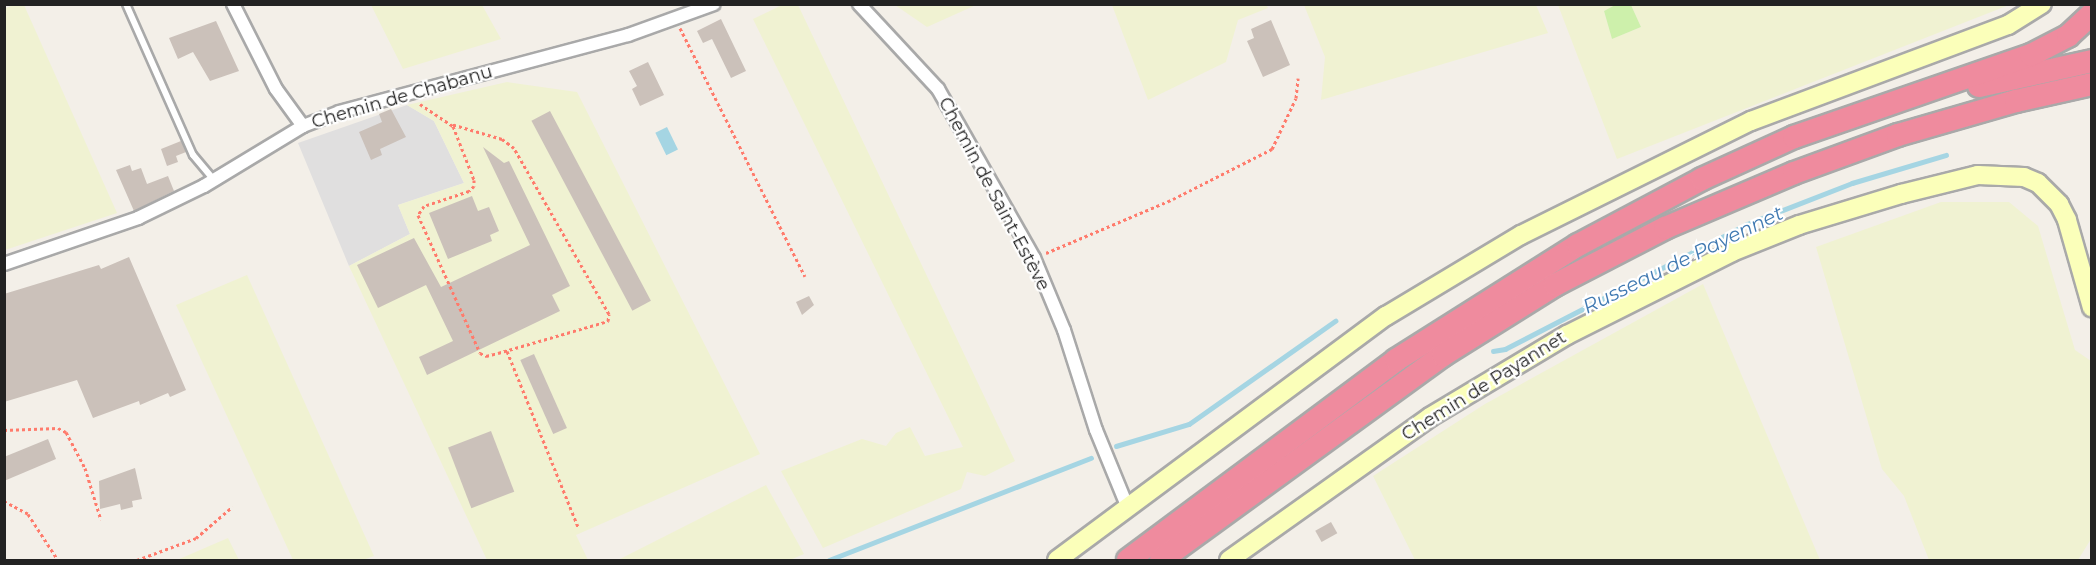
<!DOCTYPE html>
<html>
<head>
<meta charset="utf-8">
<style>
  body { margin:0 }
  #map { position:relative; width:2096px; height:565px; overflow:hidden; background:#f3efe8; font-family:Montserrat,sans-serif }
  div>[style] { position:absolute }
  .residential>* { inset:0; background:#e0dfdf }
  .farmland>* { inset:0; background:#f0f2d2 }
  .grass>* { inset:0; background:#cdf0ab }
  .water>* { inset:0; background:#a5d5e3; transform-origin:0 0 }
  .stream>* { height:4.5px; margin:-2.25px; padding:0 2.25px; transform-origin:2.25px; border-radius:2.25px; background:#a5d5e3 }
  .building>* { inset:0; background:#cbc1ba; transform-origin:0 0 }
  .path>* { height:3px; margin-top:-1.5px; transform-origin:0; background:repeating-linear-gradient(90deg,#ff7b6c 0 3px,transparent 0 6px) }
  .roads { filter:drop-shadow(2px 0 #a9a9a9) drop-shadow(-2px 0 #a9a9a9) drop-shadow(0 2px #a9a9a9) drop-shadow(0 -2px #a9a9a9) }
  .lane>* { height:6px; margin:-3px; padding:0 3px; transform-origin:3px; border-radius:3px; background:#fff }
  .street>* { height:12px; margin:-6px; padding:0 6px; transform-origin:6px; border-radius:6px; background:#fff }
  .secondary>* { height:18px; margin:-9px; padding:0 9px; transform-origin:9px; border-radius:9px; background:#fbffba }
  .highway>* { height:22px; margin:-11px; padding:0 11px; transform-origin:11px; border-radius:11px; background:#ef8b9e }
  span { translate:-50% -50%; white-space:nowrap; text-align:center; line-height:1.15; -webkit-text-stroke:4.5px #fff; paint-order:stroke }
  .street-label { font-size:18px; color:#222 }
  .water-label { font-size:20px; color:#417ab2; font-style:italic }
  .frame { position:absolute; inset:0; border:6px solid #222; pointer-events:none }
</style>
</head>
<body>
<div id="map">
  <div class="residential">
    <i style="clip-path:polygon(407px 105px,434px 121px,464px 183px,398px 205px,410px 234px,349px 266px,298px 143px)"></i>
  </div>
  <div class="farmland">
    <i style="clip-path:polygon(1266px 4px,1268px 8px,1238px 20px,1226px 62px,1148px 100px,1112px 5px)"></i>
    <i style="clip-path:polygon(13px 5px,24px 5px,117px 213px,5px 250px,4px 9px)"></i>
    <i style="clip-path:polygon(371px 5px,482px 5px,501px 39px,403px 69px)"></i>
    <i style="clip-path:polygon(782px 5px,798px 5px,1015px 461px,985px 476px,967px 472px,961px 489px,823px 548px,781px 471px,862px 439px,886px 446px,896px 433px,910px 427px,925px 456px,963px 447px,753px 19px)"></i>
    <i style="clip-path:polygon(895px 5px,895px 4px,976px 5px,927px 27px)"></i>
    <i style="clip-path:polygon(1304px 5px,1536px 5px,1548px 33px,1321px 100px,1325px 57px)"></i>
    <i style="clip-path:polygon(1558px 5px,1617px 5px,1604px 11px,1612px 39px,1641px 27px,1631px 5px,2009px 5px,1617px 159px)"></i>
    <i style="clip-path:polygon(507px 82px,577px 92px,760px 454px,576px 535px,588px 560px,487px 560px,349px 266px,410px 234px,398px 205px,464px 183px,434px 121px,407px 105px)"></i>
    <i style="clip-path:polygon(1941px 202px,2009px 202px,2038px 226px,2075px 350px,2091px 361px,2091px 539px,2078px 560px,1929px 560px,1904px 496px,1882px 469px,1816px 247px)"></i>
    <i style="clip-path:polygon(247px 275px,374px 556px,363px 560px,293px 560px,176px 305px)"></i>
    <i style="clip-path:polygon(1703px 284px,1820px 560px,1415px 560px,1373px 476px,1485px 404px)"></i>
    <i style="clip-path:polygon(766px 485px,804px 554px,790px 560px,618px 560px)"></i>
    <i style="clip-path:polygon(228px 538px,239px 560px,177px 560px)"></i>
  </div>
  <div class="grass">
    <i style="clip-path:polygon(1617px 4px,1631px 5px,1641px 27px,1612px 39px,1604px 11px)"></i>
  </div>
  <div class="water">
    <i style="left:667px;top:127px;width:25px;height:13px;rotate:64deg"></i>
  </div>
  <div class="stream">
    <i style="left:1493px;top:351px;width:12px;rotate:-9deg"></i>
    <i style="left:1505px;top:349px;width:272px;rotate:-27.3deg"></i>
    <i style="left:1747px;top:224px;width:113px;rotate:-21.3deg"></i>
    <i style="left:1852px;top:183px;width:98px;rotate:-16.6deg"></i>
    <i style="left:1116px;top:446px;width:76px;rotate:-16.8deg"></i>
    <i style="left:1189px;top:424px;width:179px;rotate:-35.2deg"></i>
    <i style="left:829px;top:560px;width:281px;rotate:-21.3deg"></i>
  </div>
  <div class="building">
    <i style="clip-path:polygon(721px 19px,746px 71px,731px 78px,712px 39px,703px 43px,697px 31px)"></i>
    <i style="clip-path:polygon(1271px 20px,1290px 65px,1263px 77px,1247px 41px,1254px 38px,1251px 29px)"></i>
    <i style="clip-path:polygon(216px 21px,239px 71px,210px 81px,193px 52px,178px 59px,169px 38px)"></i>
    <i style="clip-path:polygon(648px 62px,664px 95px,640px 106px,632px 89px,637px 86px,629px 71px)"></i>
    <i style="clip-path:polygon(391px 109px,406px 137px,380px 149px,382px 155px,371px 160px,359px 132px,382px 122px,379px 114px)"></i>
    <i style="left:550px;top:111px;width:215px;height:21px;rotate:62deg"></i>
    <i style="clip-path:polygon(181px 141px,186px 152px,176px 156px,178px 162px,167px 166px,161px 149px)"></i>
    <i style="clip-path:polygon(483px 147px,504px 163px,509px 161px,570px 286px,552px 295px,560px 311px,427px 375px,419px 357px,453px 341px,426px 285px,378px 308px,357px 265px,414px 238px,441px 287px,530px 245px)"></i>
    <i style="clip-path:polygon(130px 165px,132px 171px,141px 168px,147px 184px,168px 176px,174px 191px,134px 211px,116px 170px)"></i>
    <i style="clip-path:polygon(472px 196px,478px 211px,489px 207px,499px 231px,490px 235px,492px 241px,448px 259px,429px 213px)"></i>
    <i style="clip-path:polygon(129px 257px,186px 390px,170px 397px,168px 393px,140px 405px,139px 401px,93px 418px,77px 380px,4px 402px,4px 294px,99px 265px,101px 269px)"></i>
    <i style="clip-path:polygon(809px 296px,814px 305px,802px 315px,796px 302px)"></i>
    <i style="left:534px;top:354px;width:81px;height:15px;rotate:66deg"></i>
    <i style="left:491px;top:431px;width:65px;height:46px;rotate:69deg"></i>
    <i style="clip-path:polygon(48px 439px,56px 459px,4px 481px,4px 457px)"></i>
    <i style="clip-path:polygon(135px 468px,142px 499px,132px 501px,133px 507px,121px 510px,120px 504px,100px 509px,99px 481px)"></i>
    <i style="left:1331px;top:522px;width:13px;height:18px;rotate:61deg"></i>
  </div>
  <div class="path">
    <i style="left:680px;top:28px;width:278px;rotate:63.3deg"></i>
    <i style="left:420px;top:104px;width:40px;rotate:34deg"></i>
    <i style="left:453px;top:126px;width:58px;rotate:68.7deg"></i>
    <i style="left:474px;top:180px;width:6px;rotate:90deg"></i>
    <i style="left:474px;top:186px;width:7px;rotate:135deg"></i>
    <i style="left:469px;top:191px;width:47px;rotate:161.6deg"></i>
    <i style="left:424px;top:206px;width:11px;rotate:124deg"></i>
    <i style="left:418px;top:215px;width:151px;rotate:65.8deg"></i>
    <i style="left:480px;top:353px;width:7px;rotate:27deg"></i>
    <i style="left:486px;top:356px;width:12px;rotate:-14deg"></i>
    <i style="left:498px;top:353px;width:115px;rotate:-16.2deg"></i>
    <i style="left:608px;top:321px;width:7px;rotate:-82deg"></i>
    <i style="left:609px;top:314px;width:191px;rotate:-119.8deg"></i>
    <i style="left:514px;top:148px;width:15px;rotate:-143deg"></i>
    <i style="left:502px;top:139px;width:53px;rotate:-163.6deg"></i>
    <i style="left:1046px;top:253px;width:138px;rotate:-23deg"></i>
    <i style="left:1173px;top:199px;width:111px;rotate:-26.8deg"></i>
    <i style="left:1272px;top:149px;width:56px;rotate:-64.8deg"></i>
    <i style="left:1296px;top:98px;width:20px;rotate:-84deg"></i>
    <i style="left:507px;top:351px;width:190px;rotate:68deg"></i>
    <i style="left:4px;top:430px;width:54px;rotate:-2.1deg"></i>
    <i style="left:58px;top:428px;width:9px;rotate:27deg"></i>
    <i style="left:66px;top:432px;width:41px;rotate:62.2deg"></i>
    <i style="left:85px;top:468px;width:54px;rotate:72.9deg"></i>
    <i style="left:4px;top:501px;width:27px;rotate:28deg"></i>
    <i style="left:28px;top:514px;width:55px;rotate:56.9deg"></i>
    <i style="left:137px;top:560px;width:63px;rotate:-20.4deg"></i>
    <i style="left:196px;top:538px;width:48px;rotate:-40.7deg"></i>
  </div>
  <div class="roads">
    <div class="lane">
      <i style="left:126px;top:4px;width:165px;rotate:66.1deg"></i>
      <i style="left:193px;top:155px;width:33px;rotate:50deg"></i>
    </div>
    <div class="street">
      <i style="left:233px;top:4px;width:95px;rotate:63.2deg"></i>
      <i style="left:276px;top:89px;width:46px;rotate:53.9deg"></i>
      <i style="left:859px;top:4px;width:116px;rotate:47.1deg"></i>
      <i style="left:938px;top:89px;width:194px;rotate:60.4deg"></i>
      <i style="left:1034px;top:258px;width:78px;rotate:67.4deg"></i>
      <i style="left:1064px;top:330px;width:105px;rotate:72.3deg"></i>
      <i style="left:1096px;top:430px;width:84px;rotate:67.7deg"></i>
      <i style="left:4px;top:264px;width:142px;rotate:-18.9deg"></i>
      <i style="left:138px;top:218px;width:73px;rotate:-25.9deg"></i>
      <i style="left:204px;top:186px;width:116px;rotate:-31.2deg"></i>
      <i style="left:303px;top:126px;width:39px;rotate:-21deg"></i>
      <i style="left:339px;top:112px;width:299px;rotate:-14.9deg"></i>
      <i style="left:628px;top:35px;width:91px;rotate:-19.8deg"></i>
    </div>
    <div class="secondary">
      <i style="left:1057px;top:560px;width:410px;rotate:-36.6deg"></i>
      <i style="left:1386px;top:316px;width:157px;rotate:-31deg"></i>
      <i style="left:1521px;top:235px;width:257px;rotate:-26.4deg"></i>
      <i style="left:1751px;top:121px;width:274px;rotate:-20.5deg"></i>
      <i style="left:2008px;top:25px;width:40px;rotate:-32deg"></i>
      <i style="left:1229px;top:560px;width:247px;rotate:-35.4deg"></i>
      <i style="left:1430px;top:417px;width:160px;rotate:-30.9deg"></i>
      <i style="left:1567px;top:335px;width:185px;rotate:-26.7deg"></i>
      <i style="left:1732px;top:252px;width:72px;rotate:-21.9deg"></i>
      <i style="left:1799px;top:225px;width:107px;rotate:-16.9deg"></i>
      <i style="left:1901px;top:194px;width:79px;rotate:-13.9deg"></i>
      <i style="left:1978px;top:175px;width:46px;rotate:2.5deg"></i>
      <i style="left:2024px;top:177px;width:15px;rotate:23deg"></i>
      <i style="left:2038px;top:183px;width:30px;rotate:45deg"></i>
      <i style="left:2059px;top:204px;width:18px;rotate:63deg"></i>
      <i style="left:2067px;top:220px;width:91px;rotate:74.1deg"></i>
    </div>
    <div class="highway">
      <i style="left:1979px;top:86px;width:116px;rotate:-12.5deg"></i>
      <i style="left:1128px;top:560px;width:334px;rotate:-36.7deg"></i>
      <i style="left:1396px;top:360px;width:215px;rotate:-32.3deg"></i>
      <i style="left:1578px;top:245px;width:140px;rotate:-28deg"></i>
      <i style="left:1702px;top:179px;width:101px;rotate:-24.5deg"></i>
      <i style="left:1794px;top:137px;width:251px;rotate:-19.1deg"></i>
      <i style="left:2031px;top:55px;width:42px;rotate:-27.2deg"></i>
      <i style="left:2068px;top:36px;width:33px;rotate:-43deg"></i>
      <i style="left:1161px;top:560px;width:349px;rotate:-36deg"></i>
      <i style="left:1443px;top:355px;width:132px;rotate:-32deg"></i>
      <i style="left:1555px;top:285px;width:124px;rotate:-27.4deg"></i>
      <i style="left:1665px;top:228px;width:140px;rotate:-23.1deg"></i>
      <i style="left:1794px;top:173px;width:111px;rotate:-20.1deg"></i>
      <i style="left:1898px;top:135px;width:123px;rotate:-16.1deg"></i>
      <i style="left:2016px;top:101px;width:78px;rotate:-12.6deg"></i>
    </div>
  </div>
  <div class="street-label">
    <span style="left:402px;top:97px;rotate:-16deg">Chemin de Chabanu</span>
    <span style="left:994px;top:194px;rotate:62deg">Chemin de Saint-Estève</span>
    <span style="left:1484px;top:386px;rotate:-32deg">Chemin de Payannet</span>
  </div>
  <div class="water-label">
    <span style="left:1683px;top:260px;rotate:-26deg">Russeau de Payennet</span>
  </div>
  <div class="frame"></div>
</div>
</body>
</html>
